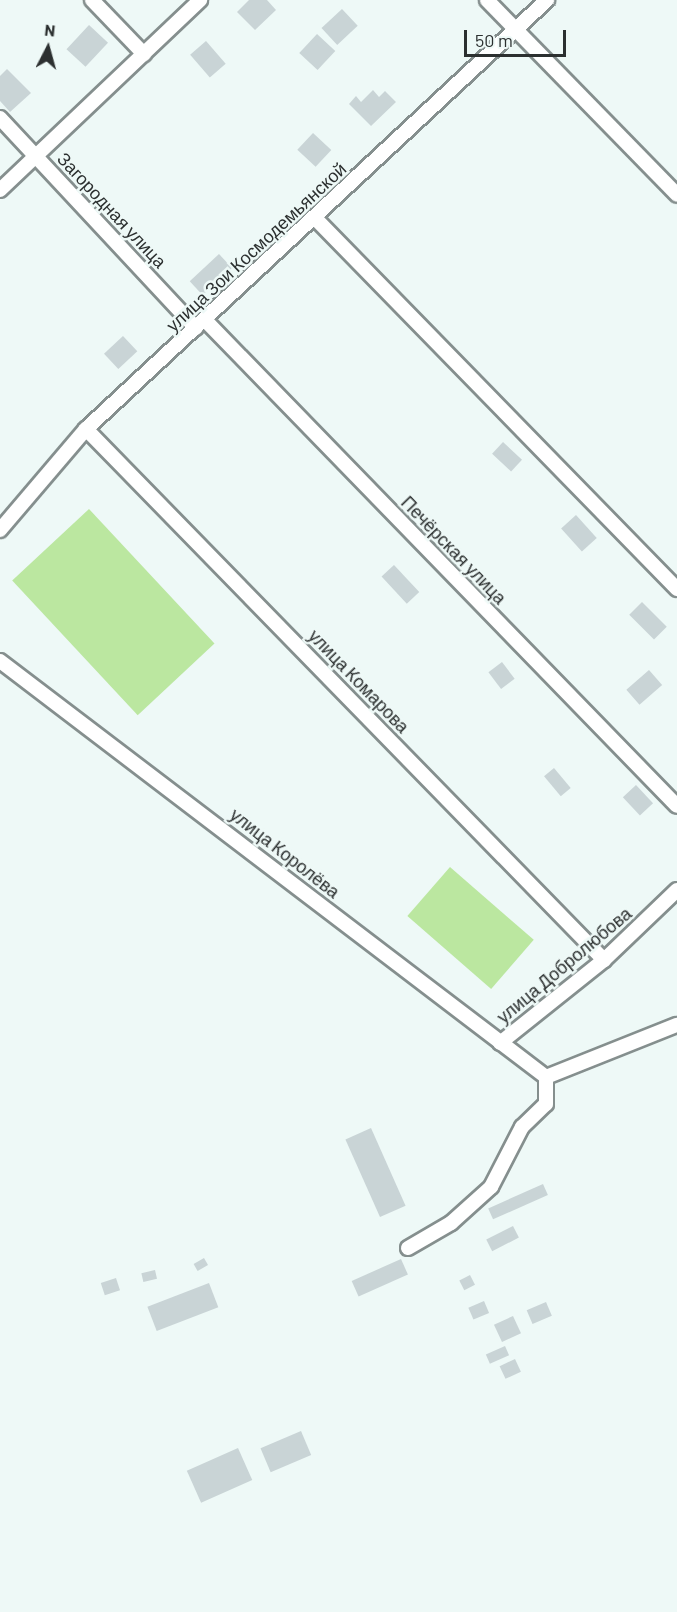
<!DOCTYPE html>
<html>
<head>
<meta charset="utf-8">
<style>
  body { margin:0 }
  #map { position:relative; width:677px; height:1612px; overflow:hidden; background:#eef9f7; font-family:Barlow,sans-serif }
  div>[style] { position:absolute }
  .green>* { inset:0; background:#bbe7a0; transform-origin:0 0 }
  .building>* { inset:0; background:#c9d4d6; transform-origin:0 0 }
  .roads { filter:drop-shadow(2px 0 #858f8e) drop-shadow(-2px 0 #858f8e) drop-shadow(0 2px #858f8e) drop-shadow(0 -2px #858f8e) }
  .minor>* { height:14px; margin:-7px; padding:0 7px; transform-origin:7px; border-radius:7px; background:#fff }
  span { translate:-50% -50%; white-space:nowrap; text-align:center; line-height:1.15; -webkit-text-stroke:5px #eef9f7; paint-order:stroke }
  .street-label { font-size:18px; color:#2c3030 }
  .north { position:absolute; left:18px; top:18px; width:60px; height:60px; -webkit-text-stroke:4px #eef9f7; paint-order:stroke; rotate:6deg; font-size:16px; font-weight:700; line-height:24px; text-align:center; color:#2c3030 }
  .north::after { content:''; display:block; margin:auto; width:21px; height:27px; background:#2c3030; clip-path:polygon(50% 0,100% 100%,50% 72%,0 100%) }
  .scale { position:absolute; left:464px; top:30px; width:102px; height:27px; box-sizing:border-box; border:3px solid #2c3030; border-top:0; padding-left:8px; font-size:18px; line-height:21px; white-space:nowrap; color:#2c3030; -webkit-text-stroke:4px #eef9f7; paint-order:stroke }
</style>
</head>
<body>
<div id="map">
  <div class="green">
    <i style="left:89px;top:509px;width:184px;height:105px;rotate:47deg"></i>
    <i style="left:450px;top:867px;width:111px;height:65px;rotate:41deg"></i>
  </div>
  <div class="building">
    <i style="clip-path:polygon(249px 0,267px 0,276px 10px,255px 30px,237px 12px)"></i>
    <i style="left:342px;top:9px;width:23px;height:28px;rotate:47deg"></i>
    <i style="left:89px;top:25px;width:26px;height:33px;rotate:43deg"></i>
    <i style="left:317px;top:34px;width:25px;height:26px;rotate:43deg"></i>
    <i style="left:206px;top:41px;width:30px;height:21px;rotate:49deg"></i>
    <i style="clip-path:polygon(7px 69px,31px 93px,10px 112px,0 101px,0 76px)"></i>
    <i style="clip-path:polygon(373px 90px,379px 97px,385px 91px,396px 102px,371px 126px,349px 104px,356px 96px,361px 102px)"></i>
    <i style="left:313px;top:133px;width:25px;height:23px;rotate:43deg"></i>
    <i style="left:219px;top:254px;width:19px;height:40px;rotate:47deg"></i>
    <i style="left:123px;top:336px;width:21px;height:26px;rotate:47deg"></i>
    <i style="left:503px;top:442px;width:26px;height:16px;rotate:43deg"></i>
    <i style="left:576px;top:515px;width:31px;height:20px;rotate:48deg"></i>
    <i style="left:394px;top:565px;width:37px;height:17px;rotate:47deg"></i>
    <i style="left:642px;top:602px;width:35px;height:18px;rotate:45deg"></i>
    <i style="left:502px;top:662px;width:21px;height:17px;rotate:53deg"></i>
    <i style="left:649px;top:670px;width:20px;height:30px;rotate:49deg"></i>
    <i style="left:554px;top:768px;width:26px;height:13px;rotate:50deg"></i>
    <i style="left:636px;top:785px;width:25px;height:18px;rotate:47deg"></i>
    <i style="left:371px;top:1128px;width:85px;height:28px;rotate:66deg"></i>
    <i style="left:543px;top:1184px;width:12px;height:60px;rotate:66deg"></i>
    <i style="left:513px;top:1226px;width:13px;height:30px;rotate:63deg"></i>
    <i style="left:204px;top:1258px;width:8px;height:12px;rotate:60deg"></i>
    <i style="left:401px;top:1259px;width:17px;height:54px;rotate:66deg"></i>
    <i style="left:155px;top:1270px;width:9px;height:14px;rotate:77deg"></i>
    <i style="left:470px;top:1275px;width:11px;height:12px;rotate:63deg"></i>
    <i style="left:116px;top:1278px;width:13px;height:16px;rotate:72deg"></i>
    <i style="left:209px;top:1283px;width:26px;height:66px;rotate:69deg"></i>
    <i style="left:484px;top:1301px;width:13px;height:17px;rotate:67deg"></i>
    <i style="left:546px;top:1302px;width:15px;height:21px;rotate:67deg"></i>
    <i style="left:513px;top:1316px;width:19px;height:21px;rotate:65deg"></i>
    <i style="left:505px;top:1346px;width:10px;height:21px;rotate:66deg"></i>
    <i style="left:515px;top:1359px;width:14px;height:17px;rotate:65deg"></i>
    <i style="left:301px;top:1431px;width:26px;height:44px;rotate:67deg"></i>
    <i style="left:238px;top:1448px;width:35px;height:56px;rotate:66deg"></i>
  </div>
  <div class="roads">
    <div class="minor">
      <i style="left:92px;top:0;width:75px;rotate:46.1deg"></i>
      <i style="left:487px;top:0;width:272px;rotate:45.7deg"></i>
      <i style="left:0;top:118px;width:287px;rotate:47deg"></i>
      <i style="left:0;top:190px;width:276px;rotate:-43.5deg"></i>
      <i style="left:314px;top:217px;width:520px;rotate:45.7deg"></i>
      <i style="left:205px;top:320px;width:677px;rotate:45.84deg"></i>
      <i style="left:86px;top:429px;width:742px;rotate:45.71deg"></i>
      <i style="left:0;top:530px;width:133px;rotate:-49.6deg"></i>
      <i style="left:86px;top:429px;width:630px;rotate:-42.94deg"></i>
      <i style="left:0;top:661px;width:686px;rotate:37.3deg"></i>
      <i style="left:500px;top:1043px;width:133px;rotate:-38.6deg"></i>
      <i style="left:604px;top:960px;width:101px;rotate:-43.8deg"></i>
      <i style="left:546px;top:1077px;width:141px;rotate:-21.7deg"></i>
      <i style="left:408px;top:1248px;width:50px;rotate:-30.2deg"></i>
      <i style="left:451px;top:1223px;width:54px;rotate:-42deg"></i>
      <i style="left:491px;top:1187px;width:68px;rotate:-62.7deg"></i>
      <i style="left:522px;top:1127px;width:33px;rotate:-44deg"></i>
      <i style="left:546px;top:1104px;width:27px;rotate:-90deg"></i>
    </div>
  </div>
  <div class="street-label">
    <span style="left:112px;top:210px;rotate:47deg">Загородная улица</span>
    <span style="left:256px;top:247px;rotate:-43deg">улица Зои Космодемьянской</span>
    <span style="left:454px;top:550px;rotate:46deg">Печёрская улица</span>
    <span style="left:359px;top:681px;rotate:46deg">улица Комарова</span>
    <span style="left:285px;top:853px;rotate:38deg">улица Королёва</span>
    <span style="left:564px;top:965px;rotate:-40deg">улица Добролюбова</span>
  </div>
  <div class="north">N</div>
  <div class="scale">50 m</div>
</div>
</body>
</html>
